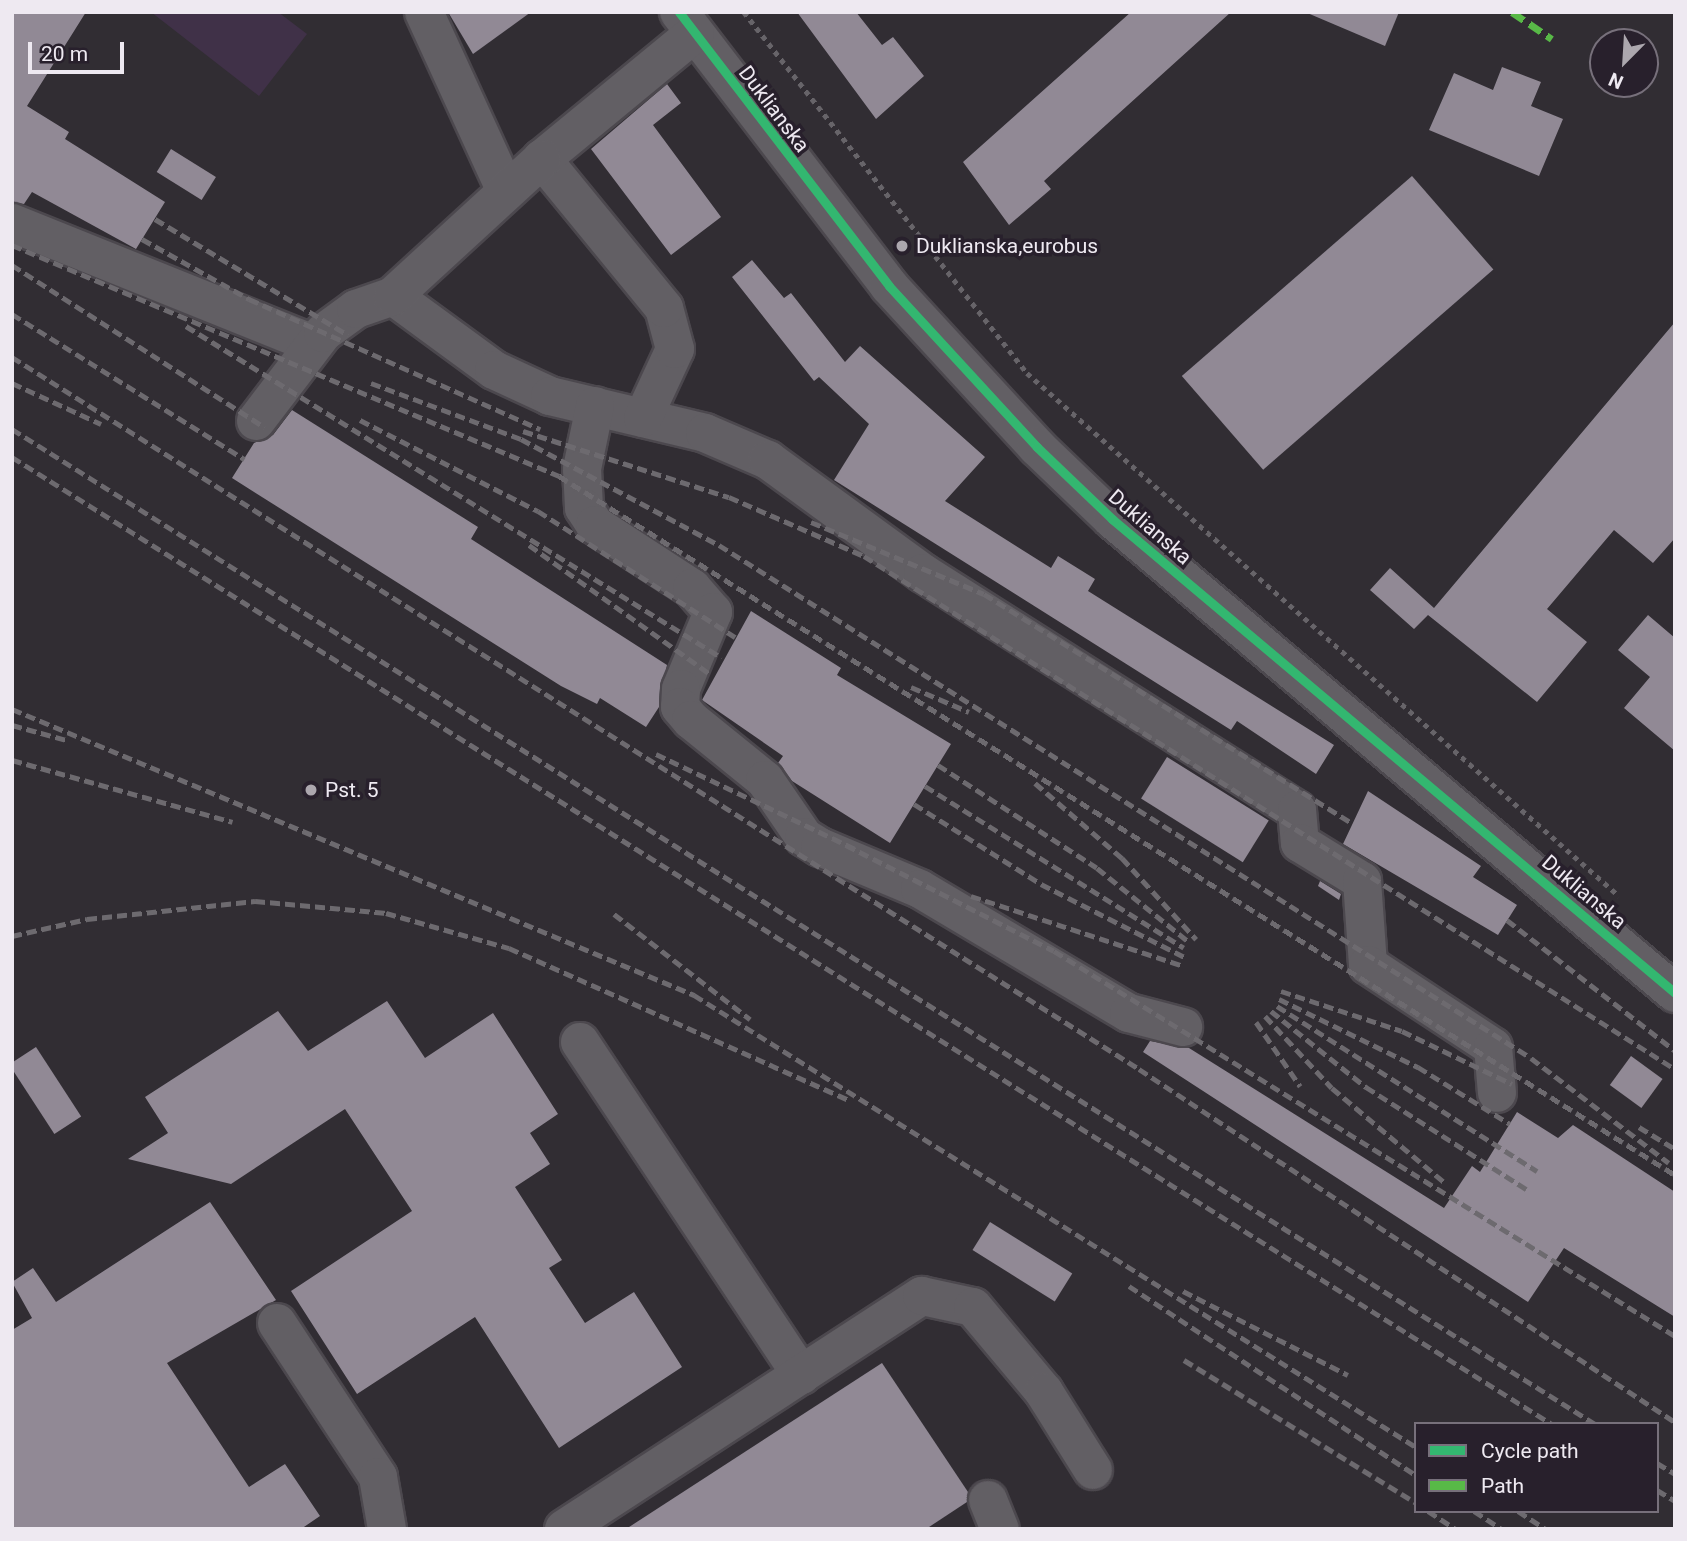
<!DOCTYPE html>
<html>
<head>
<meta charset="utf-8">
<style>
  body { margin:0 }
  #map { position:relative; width:1687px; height:1541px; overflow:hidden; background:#312d33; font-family:Roboto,sans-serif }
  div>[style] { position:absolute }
  .green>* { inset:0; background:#403148 }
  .building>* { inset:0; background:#918995; transform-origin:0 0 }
  .path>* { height:4.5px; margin-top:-2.25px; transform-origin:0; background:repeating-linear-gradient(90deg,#676469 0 5px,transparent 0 10px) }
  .roads { filter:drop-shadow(2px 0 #4c484e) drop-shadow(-2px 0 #4c484e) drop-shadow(0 2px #4c484e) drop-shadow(0 -2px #4c484e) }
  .minor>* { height:38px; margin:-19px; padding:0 19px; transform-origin:19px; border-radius:19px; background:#625f64 }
  .rail>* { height:5px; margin-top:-2.5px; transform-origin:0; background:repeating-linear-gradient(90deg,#6d6a6f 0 10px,transparent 0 15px) }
  .quiet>* { height:7px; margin-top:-3.5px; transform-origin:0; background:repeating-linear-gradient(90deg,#58b947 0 14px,transparent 0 21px) }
  .cycleway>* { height:9px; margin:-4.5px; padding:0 4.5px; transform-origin:4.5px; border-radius:4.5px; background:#33b770 }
  .dots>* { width:19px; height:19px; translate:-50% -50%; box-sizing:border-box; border:4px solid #28202c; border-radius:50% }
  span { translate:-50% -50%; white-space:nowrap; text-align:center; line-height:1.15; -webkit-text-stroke:7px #28202c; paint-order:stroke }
  .street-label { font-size:21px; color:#eee9f1 }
  .poi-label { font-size:21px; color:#eee9f1 }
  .left { translate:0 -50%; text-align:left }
  .frame { position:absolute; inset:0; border:14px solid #eee9f1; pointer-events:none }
  .legend { position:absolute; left:1414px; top:1422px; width:245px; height:91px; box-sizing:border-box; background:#28202c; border:2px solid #77707b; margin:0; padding:9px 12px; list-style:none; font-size:21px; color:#eee9f1 }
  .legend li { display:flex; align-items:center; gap:14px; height:35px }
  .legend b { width:35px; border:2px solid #77707b }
  .north { position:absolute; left:1589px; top:28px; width:70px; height:70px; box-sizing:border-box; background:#28202c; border:2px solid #77707b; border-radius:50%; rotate:204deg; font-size:19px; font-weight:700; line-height:28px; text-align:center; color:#eee9f1 }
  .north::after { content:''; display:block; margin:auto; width:24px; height:32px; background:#aca7ae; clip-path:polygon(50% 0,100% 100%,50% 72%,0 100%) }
  .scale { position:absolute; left:28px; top:42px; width:96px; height:32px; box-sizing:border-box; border:4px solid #eee9f1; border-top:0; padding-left:9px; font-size:21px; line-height:24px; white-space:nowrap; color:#eee9f1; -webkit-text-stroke:5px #28202c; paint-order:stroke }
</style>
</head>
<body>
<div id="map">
  <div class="green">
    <i style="clip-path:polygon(151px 12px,278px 12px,307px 34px,259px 96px)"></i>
  </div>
  <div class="building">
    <i style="clip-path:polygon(12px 12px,86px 12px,27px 106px,69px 132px,65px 139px,165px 202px,136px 249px,32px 192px,24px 204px,12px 202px)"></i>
    <i style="clip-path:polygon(448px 12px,531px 12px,473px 54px)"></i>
    <i style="clip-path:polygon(797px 12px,856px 12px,882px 45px,893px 37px,924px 76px,876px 119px)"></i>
    <i style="clip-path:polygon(1131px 12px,1231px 12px,1044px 181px,1051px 189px,1009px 225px,963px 162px)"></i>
    <i style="clip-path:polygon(1305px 12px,1399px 12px,1385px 46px)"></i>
    <i style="clip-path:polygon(1502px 67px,1541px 82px,1531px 106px,1563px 119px,1539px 176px,1429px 130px,1454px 73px,1493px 90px)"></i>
    <i style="clip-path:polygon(667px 84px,681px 103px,653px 125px,721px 217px,671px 255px,591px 149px)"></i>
    <i style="left:171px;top:149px;width:53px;height:27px;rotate:32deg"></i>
    <i style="left:1412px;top:176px;width:124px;height:305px;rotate:49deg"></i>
    <i style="clip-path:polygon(752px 260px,784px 298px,791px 293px,845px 362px,860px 346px,985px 457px,945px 501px,1051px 568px,1058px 556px,1095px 579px,1088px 591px,1334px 745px,1316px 774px,1237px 721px,1231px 730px,834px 480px,869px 424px,819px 377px,814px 381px,732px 277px)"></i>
    <i style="clip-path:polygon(1675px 322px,1675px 538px,1653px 563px,1614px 530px,1547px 609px,1587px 642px,1537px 702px,1428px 615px,1414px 629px,1370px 590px,1390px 568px,1434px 608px)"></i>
    <i style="clip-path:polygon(292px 410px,478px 527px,471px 539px,667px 665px,659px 707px,646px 727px,600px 698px,597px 704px,561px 686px,232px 478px,254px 443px,273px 435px)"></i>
    <i style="clip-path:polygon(751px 611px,841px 668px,837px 675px,951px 744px,890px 843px,792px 781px,778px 763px,783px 756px,702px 700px)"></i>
    <i style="clip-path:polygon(1648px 615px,1675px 638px,1675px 751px,1624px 708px,1650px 677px,1618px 650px)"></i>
    <i style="left:1167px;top:757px;width:120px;height:49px;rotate:32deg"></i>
    <i style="clip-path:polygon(1368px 791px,1481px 866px,1473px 877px,1517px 905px,1498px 935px,1343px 844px)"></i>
    <i style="clip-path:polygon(1320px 881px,1341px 894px,1339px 900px,1318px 886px)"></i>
    <i style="clip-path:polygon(387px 1001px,425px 1058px,493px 1013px,558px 1114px,530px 1133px,550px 1164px,515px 1187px,562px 1260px,549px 1268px,585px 1323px,634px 1292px,682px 1367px,559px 1448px,475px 1317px,357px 1394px,291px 1291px,412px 1211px,345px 1109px,231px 1184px,128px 1159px,168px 1133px,145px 1097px,278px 1011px,308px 1051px)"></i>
    <i style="clip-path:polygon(1150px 1041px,1189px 1048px,1444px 1208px,1472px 1166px,1480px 1172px,1517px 1112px,1558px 1138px,1573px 1125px,1675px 1192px,1675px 1317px,1564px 1248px,1528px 1302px,1143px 1052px)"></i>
    <i style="left:36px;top:1047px;width:83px;height:32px;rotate:57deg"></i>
    <i style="left:1631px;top:1056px;width:39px;height:36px;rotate:36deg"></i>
    <i style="clip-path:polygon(210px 1202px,276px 1300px,167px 1363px,249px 1487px,285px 1464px,320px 1516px,301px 1529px,12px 1529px,12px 1330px,32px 1318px,12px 1282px,33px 1268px,56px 1302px)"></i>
    <i style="left:990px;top:1222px;width:97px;height:33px;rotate:32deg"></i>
    <i style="clip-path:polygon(882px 1363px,968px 1492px,967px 1502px,926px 1529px,626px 1529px)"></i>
  </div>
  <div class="path">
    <i style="left:744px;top:12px;width:459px;rotate:51.9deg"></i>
    <i style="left:1027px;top:373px;width:790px;rotate:41.46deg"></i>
  </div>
  <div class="roads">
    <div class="minor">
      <i style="left:424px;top:12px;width:197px;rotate:65.4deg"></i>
      <i style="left:679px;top:12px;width:345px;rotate:52.5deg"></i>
      <i style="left:889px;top:286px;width:219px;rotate:47.4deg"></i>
      <i style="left:1037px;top:447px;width:104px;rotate:43.8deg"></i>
      <i style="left:1112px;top:519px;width:736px;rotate:40.09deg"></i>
      <i style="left:12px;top:223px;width:324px;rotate:21.9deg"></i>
      <i style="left:393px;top:296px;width:125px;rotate:36.2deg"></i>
      <i style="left:494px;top:370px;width:62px;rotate:24.9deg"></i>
      <i style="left:550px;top:396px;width:159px;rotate:13.4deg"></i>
      <i style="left:705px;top:433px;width:69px;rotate:23.2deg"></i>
      <i style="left:768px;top:460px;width:192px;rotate:36.1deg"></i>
      <i style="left:923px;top:573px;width:443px;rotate:32.4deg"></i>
      <i style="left:1297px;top:810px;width:33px;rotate:85deg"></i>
      <i style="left:1300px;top:843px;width:73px;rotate:31.5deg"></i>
      <i style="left:1362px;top:881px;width:84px;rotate:85.9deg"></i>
      <i style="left:1368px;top:965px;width:149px;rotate:33.3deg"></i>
      <i style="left:1493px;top:1047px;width:46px;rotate:85deg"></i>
      <i style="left:595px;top:406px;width:64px;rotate:101.7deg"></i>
      <i style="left:582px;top:469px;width:39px;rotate:87deg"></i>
      <i style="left:584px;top:508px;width:20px;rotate:57deg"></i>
      <i style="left:595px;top:525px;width:116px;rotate:33deg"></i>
      <i style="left:692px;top:588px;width:32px;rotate:49deg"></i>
      <i style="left:713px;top:612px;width:83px;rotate:112.6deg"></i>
      <i style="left:681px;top:689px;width:18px;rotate:93deg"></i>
      <i style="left:680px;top:707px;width:17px;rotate:50deg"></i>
      <i style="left:691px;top:720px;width:95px;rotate:39deg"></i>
      <i style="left:765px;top:780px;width:69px;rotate:55.6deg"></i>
      <i style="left:804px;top:837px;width:19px;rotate:32deg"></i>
      <i style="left:820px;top:847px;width:108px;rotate:22.8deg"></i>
      <i style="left:920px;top:889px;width:243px;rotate:30.7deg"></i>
      <i style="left:1129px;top:1013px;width:56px;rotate:14.5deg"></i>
      <i style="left:643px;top:418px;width:76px;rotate:-65.1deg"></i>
      <i style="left:675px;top:349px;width:42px;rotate:-105deg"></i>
      <i style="left:664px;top:308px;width:193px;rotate:-129.3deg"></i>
      <i style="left:542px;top:159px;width:198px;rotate:-39.5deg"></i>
      <i style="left:256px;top:421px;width:111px;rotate:-52.7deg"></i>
      <i style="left:323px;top:333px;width:41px;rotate:-36deg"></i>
      <i style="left:356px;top:309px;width:39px;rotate:-19deg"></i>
      <i style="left:393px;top:296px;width:202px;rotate:-42.6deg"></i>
      <i style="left:580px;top:1042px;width:400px;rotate:56.4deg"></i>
      <i style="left:277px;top:1323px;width:184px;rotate:56.7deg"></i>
      <i style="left:378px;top:1477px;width:53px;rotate:80.2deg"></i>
      <i style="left:988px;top:1500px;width:31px;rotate:68deg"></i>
      <i style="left:564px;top:1529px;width:427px;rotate:-33.1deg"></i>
      <i style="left:922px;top:1296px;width:52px;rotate:12.2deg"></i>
      <i style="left:973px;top:1307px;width:111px;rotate:50.1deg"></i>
      <i style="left:1044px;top:1392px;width:92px;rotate:57.9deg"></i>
    </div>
  </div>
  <div class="rail">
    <i style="left:155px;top:219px;width:225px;rotate:31deg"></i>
    <i style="left:142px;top:239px;width:123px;rotate:29.3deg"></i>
    <i style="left:249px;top:299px;width:319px;rotate:24.1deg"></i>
    <i style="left:12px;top:245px;width:594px;rotate:22.89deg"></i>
    <i style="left:559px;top:476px;width:1317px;rotate:32.06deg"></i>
    <i style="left:12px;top:265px;width:300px;rotate:32.7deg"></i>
    <i style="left:12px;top:314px;width:274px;rotate:32deg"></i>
    <i style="left:186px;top:326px;width:630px;rotate:31.77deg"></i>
    <i style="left:12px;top:357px;width:1333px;rotate:32.28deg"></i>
    <i style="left:1139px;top:1069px;width:642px;rotate:33.37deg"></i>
    <i style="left:12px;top:383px;width:98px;rotate:24.7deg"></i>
    <i style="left:371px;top:383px;width:160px;rotate:20.5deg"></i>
    <i style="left:521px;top:439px;width:225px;rotate:28.2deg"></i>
    <i style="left:719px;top:545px;width:960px;rotate:32.28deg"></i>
    <i style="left:1531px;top:1058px;width:173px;rotate:37.3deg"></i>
    <i style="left:360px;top:420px;width:200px;rotate:27.1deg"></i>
    <i style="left:538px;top:511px;width:234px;rotate:32.6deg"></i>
    <i style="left:12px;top:429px;width:1870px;rotate:32.15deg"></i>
    <i style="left:523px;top:431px;width:216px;rotate:17.8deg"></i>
    <i style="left:729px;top:497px;width:147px;rotate:23.6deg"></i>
    <i style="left:864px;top:556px;width:960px;rotate:32.32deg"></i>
    <i style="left:12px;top:457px;width:1818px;rotate:32.13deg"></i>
    <i style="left:811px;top:522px;width:187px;rotate:22.6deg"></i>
    <i style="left:984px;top:594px;width:432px;rotate:31.9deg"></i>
    <i style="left:529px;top:545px;width:224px;rotate:35.5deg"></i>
    <i style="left:911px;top:687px;width:63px;rotate:23.3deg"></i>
    <i style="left:12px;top:709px;width:740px;rotate:22.75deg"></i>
    <i style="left:694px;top:995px;width:852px;rotate:32.05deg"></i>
    <i style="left:12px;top:725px;width:56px;rotate:15.5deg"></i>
    <i style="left:656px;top:754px;width:221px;rotate:25.5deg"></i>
    <i style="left:12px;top:760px;width:229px;rotate:15.7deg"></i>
    <i style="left:938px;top:765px;width:189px;rotate:32.9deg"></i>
    <i style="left:1097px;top:868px;width:118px;rotate:38.8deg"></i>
    <i style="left:1035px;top:783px;width:115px;rotate:40.8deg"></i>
    <i style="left:1122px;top:858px;width:110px;rotate:47.6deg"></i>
    <i style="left:925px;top:786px;width:305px;rotate:32deg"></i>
    <i style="left:914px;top:804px;width:150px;rotate:32.2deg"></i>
    <i style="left:1041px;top:884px;width:161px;rotate:27deg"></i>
    <i style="left:846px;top:845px;width:233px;rotate:27deg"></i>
    <i style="left:1054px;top:951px;width:731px;rotate:31.8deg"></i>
    <i style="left:971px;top:896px;width:221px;rotate:18.2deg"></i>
    <i style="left:614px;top:914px;width:172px;rotate:37.7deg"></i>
    <i style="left:1507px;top:920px;width:213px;rotate:37.9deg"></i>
    <i style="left:12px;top:936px;width:77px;rotate:-12.8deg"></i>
    <i style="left:87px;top:919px;width:169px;rotate:-6.1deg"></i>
    <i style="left:255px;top:901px;width:132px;rotate:5.2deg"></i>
    <i style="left:386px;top:913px;width:128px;rotate:15.9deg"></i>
    <i style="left:509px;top:948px;width:372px;rotate:24.1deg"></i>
    <i style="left:1281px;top:991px;width:127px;rotate:18.3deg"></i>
    <i style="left:1402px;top:1031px;width:122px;rotate:25.7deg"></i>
    <i style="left:1279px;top:999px;width:155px;rotate:26.1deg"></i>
    <i style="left:1418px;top:1067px;width:108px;rotate:31.8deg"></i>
    <i style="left:1277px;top:1006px;width:308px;rotate:32.4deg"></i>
    <i style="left:1271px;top:1011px;width:122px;rotate:38.7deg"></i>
    <i style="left:1366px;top:1087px;width:190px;rotate:32.5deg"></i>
    <i style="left:1265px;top:1016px;width:98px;rotate:47.1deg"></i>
    <i style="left:1332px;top:1088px;width:146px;rotate:40deg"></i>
    <i style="left:1256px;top:1022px;width:78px;rotate:55.5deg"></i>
    <i style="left:1639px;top:1127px;width:42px;rotate:31.4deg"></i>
    <i style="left:1129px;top:1286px;width:344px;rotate:33.4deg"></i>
    <i style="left:1183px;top:1291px;width:185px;rotate:27deg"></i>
    <i style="left:1184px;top:1360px;width:273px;rotate:31.6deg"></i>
    <i style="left:1657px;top:1463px;width:21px;rotate:31deg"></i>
    <i style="left:1657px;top:1490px;width:21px;rotate:31deg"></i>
    <i style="left:1428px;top:1511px;width:33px;rotate:33deg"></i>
    <i style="left:1474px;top:1511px;width:33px;rotate:33deg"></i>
    <i style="left:1518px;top:1511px;width:33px;rotate:33deg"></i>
  </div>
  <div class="quiet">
    <i style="left:1512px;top:12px;width:48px;rotate:34deg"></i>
  </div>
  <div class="cycleway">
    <i style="left:679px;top:12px;width:345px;rotate:52.5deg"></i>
    <i style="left:889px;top:286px;width:219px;rotate:47.4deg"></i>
    <i style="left:1037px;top:447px;width:104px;rotate:43.8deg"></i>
    <i style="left:1112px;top:519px;width:736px;rotate:40.09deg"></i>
  </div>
  <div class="dots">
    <i style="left:902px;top:246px;background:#aca7ae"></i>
    <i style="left:311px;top:790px;background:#aca7ae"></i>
  </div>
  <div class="street-label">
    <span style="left:774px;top:109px;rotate:53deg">Duklianska</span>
    <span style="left:1150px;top:527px;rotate:41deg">Duklianska</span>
    <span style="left:1584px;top:892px;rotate:40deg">Duklianska</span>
  </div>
  <div class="poi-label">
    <span class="left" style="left:916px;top:246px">Duklianska,eurobus</span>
    <span class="left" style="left:325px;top:790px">Pst. 5</span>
  </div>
  <div class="frame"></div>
  <ul class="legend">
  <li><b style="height:9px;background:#33b770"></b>Cycle path</li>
  <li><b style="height:9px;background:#58b947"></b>Path</li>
  </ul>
  <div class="north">N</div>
  <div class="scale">20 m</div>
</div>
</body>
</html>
